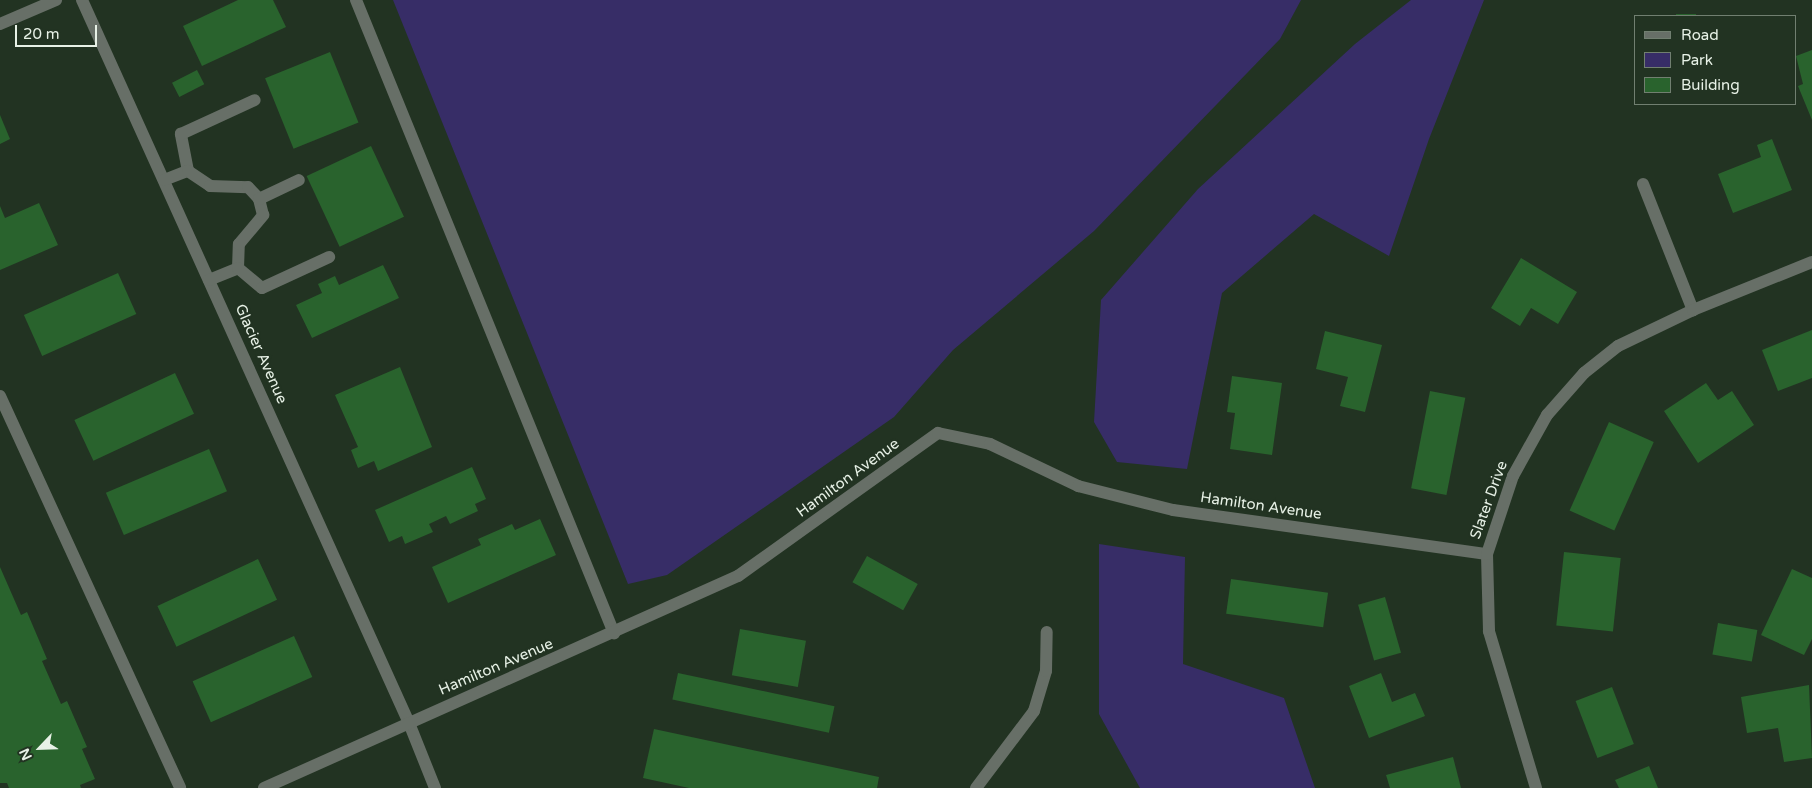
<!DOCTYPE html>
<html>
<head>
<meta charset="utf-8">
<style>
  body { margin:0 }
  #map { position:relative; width:1812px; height:788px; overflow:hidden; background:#232; font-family:"Varela Round",sans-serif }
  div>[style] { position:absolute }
  .green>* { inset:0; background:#372d67 }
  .building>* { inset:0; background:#29632d; transform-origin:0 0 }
  .minor>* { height:12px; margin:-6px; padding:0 6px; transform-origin:6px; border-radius:6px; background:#676f67 }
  span { translate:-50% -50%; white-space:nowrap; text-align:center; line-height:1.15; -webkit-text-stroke:4.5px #232; paint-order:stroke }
  .street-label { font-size:15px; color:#e7f1e6 }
  .legend { position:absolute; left:1634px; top:15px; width:162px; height:90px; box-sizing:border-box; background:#232; border:1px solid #717f70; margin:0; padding:6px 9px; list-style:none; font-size:15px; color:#e7f1e6 }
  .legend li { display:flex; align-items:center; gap:10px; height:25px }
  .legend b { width:25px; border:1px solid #717f70 }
  .north { position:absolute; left:15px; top:723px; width:50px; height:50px; -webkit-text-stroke:4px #232; paint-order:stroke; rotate:246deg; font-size:14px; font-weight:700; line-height:20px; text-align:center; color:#e7f1e6 }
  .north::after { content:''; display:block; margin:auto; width:18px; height:22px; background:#e7f1e6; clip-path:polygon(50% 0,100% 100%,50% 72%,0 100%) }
  .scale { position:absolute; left:15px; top:25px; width:82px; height:22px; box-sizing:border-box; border:2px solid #e7f1e6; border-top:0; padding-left:6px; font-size:15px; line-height:18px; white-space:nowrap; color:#e7f1e6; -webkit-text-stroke:4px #232; paint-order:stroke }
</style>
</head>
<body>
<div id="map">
  <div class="green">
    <i style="clip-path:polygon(393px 0,1301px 0,1280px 39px,1094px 231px,953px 350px,894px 417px,667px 575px,628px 584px)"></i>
    <i style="clip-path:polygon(1411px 0,1484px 0,1429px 139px,1389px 256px,1314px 214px,1222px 293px,1187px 469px,1117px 462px,1094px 422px,1101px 300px,1198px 189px,1355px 44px)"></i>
    <i style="clip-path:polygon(1099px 544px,1185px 557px,1183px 664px,1284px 698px,1315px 788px,1140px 788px,1099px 714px)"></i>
  </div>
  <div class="building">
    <i style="clip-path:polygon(238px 0,273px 0,286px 27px,202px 66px,183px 26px)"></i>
    <i style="left:1676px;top:14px;width:20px;height:2px"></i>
    <i style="clip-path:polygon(1812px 50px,1812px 120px,1798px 86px,1803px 84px,1796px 56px)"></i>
    <i style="left:330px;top:52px;width:76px;height:70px;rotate:68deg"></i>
    <i style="left:1634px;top:56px;width:2px;height:22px"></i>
    <i style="left:197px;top:70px;width:16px;height:28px;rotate:63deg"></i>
    <i style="clip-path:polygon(0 115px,10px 139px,0 144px)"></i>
    <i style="clip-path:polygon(1772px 139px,1792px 190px,1733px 213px,1718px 174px,1761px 157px,1757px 145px)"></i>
    <i style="left:371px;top:146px;width:78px;height:71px;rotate:65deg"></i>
    <i style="clip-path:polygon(39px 203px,58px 245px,0 270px,0 206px,5px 218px)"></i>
    <i style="clip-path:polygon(1521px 258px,1577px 292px,1558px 324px,1531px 308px,1520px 326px,1491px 308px)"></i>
    <i style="clip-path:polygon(383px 265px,399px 298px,312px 338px,296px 305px,322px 293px,318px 284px,335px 276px,339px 285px)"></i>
    <i style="left:118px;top:273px;width:45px;height:103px;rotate:66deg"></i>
    <i style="clip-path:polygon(1812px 330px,1812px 378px,1778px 391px,1762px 350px)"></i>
    <i style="clip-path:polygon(1325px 331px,1382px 345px,1365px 412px,1340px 406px,1348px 377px,1316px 369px)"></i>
    <i style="clip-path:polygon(400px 367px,432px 447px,378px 471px,374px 461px,358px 468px,351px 450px,358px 447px,335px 395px)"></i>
    <i style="left:175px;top:373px;width:45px;height:111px;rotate:65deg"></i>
    <i style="clip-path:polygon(1232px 376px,1282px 383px,1272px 455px,1230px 449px,1235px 413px,1227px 412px)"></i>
    <i style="clip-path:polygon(1706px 383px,1718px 400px,1732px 391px,1754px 425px,1698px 463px,1664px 411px)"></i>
    <i style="left:1430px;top:391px;width:36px;height:99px;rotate:11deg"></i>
    <i style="left:1609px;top:422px;width:49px;height:97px;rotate:24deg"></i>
    <i style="left:209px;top:449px;width:46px;height:112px;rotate:67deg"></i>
    <i style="clip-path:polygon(472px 467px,486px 499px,475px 504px,478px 511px,450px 524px,446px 516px,429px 524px,433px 532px,405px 544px,402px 536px,389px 542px,375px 510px)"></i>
    <i style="clip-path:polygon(540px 519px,556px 555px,448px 603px,432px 567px,481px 545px,478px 539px,512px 524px,515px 530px)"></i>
    <i style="left:1564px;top:552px;width:57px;height:74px;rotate:6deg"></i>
    <i style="left:867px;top:556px;width:58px;height:30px;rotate:29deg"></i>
    <i style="left:258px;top:559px;width:45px;height:111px;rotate:65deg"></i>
    <i style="clip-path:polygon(0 567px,21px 615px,27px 612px,47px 659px,42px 661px,61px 704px,67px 701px,87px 747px,82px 749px,95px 779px,80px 785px,81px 788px,9px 788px,7px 783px,0 783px)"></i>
    <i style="clip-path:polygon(1792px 569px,1812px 578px,1812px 639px,1804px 655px,1761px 635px)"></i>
    <i style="left:1231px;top:579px;width:98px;height:35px;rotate:8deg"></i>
    <i style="left:1385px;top:597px;width:58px;height:28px;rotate:74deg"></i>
    <i style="left:1718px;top:623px;width:40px;height:32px;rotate:10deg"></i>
    <i style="left:740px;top:629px;width:67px;height:47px;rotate:10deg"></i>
    <i style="left:294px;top:636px;width:45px;height:111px;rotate:66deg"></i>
    <i style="left:678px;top:673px;width:160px;height:27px;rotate:12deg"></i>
    <i style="clip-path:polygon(1381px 673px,1392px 702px,1415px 693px,1425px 716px,1369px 738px,1349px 686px)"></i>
    <i style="clip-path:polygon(1809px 685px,1812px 758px,1784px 762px,1778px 728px,1747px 733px,1741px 697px)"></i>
    <i style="left:1612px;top:687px;width:61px;height:39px;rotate:69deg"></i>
    <i style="clip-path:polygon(654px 729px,879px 777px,877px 788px,689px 788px,643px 778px)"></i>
    <i style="clip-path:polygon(1453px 757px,1461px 788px,1390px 788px,1386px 775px)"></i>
    <i style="clip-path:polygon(1649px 766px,1658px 788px,1619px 788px,1615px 780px)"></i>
  </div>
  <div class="minor">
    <i style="left:82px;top:0;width:794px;rotate:65.66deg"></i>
    <i style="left:409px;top:723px;width:70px;rotate:68.2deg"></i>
    <i style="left:356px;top:0;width:684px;rotate:67.83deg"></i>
    <i style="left:0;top:24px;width:61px;rotate:-23.2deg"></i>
    <i style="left:188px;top:171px;width:38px;rotate:-101deg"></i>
    <i style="left:181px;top:134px;width:81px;rotate:-24.7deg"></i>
    <i style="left:164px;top:180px;width:26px;rotate:-21deg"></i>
    <i style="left:188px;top:171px;width:27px;rotate:34deg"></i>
    <i style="left:210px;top:186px;width:38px;rotate:2deg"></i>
    <i style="left:248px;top:187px;width:16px;rotate:47deg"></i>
    <i style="left:1643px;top:184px;width:136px;rotate:68.4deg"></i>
    <i style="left:238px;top:268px;width:24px;rotate:-88deg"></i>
    <i style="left:239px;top:244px;width:38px;rotate:-50deg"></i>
    <i style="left:263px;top:215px;width:16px;rotate:-104deg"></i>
    <i style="left:259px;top:199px;width:44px;rotate:-25.4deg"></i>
    <i style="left:209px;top:280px;width:31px;rotate:-22deg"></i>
    <i style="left:238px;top:268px;width:31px;rotate:40deg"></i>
    <i style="left:262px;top:288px;width:74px;rotate:-24.8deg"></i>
    <i style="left:0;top:396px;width:431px;rotate:65.3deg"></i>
    <i style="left:264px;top:788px;width:519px;rotate:-24.1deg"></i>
    <i style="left:738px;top:576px;width:246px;rotate:-35.6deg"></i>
    <i style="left:938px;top:433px;width:53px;rotate:11.9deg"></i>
    <i style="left:990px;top:444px;width:98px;rotate:25.5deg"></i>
    <i style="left:1078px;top:486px;width:98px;rotate:14.2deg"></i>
    <i style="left:1173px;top:510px;width:317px;rotate:8deg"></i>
    <i style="left:976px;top:788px;width:96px;rotate:-53deg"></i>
    <i style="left:1034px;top:711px;width:42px;rotate:-73.3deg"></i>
    <i style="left:1046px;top:671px;width:39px;rotate:-89deg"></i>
    <i style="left:1536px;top:788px;width:164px;rotate:-106.7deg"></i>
    <i style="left:1489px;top:631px;width:77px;rotate:-91.5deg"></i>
    <i style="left:1487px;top:554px;width:82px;rotate:-71.6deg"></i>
    <i style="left:1513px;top:476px;width:70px;rotate:-60.9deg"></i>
    <i style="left:1547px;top:415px;width:56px;rotate:-48.6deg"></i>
    <i style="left:1584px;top:373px;width:43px;rotate:-38.5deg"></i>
    <i style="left:1618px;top:346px;width:83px;rotate:-25.6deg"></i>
    <i style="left:1693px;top:310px;width:128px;rotate:-22deg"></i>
  </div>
  <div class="street-label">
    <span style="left:261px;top:354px;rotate:66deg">Glacier Avenue</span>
    <span style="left:848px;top:478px;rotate:-36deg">Hamilton Avenue</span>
    <span style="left:1489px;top:500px;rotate:-70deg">Slater Drive</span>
    <span style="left:1261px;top:506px;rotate:8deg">Hamilton Avenue</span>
    <span style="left:496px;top:667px;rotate:-23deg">Hamilton Avenue</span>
  </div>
  <ul class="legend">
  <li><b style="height:6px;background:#676f67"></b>Road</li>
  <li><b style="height:14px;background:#372d67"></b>Park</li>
  <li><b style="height:14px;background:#29632d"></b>Building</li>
  </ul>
  <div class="north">N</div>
  <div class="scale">20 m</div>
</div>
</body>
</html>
